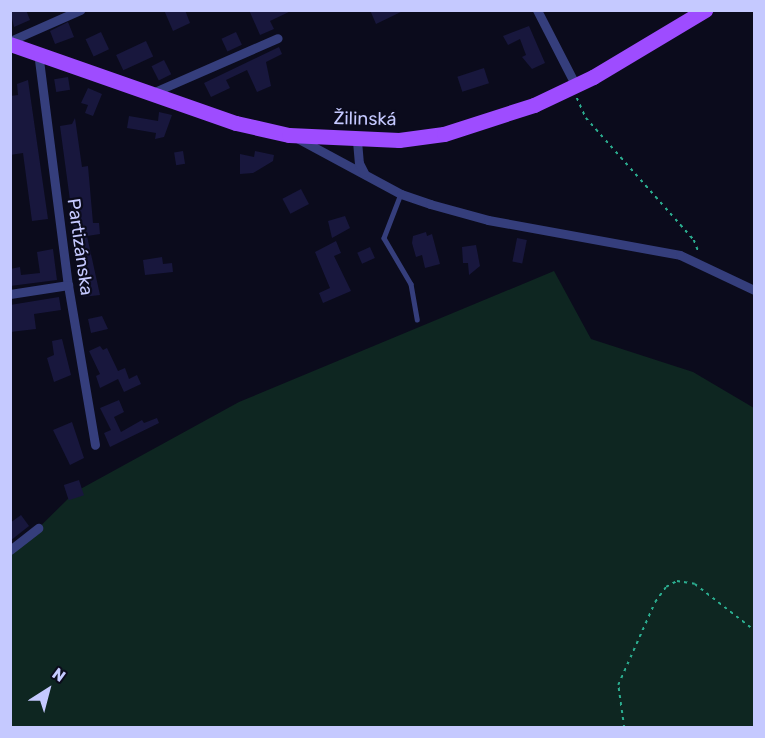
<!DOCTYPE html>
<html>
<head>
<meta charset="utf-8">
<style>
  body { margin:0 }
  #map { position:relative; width:765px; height:738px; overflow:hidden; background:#0b0b1c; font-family:Rubik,sans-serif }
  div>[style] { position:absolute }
  .green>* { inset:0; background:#0e2621 }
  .building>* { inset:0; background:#18173d; transform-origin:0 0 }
  .path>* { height:1.5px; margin-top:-0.75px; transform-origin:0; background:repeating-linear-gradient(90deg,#2bae90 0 3px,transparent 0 7.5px) }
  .lane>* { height:4.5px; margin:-2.25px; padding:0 2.25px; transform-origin:2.25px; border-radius:2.25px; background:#353e7c }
  .street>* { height:9px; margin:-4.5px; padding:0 4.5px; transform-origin:4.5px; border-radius:4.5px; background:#353e7c }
  .primary>* { height:15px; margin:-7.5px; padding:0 7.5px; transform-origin:7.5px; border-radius:7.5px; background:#9e4cff }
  span { translate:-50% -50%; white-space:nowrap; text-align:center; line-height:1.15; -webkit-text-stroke:4.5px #0b0b1c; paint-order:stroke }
  .street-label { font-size:18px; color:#c5c9ff }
  .frame { position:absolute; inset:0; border:12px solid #c5c9ff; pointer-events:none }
  .north { position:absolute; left:18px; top:660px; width:60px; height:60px; -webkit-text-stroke:4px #0b0b1c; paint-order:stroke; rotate:36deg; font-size:16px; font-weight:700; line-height:24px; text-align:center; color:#c5c9ff }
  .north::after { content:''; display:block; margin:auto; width:21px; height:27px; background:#c5c9ff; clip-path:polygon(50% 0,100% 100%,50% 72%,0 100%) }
</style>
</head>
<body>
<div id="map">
  <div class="green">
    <i style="clip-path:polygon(554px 271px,591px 339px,693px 372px,754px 408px,754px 727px,11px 728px,11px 555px,75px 492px,239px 402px)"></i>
  </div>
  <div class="building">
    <i style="clip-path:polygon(10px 10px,26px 10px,30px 20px,14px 27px)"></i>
    <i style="clip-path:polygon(164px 10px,185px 10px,190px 23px,173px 31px)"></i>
    <i style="clip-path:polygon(249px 10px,293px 10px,270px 21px,274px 29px,260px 35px)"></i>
    <i style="clip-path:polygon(370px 10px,405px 10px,376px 24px)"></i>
    <i style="clip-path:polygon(68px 22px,74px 37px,55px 44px,50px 31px)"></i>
    <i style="clip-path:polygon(529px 26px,545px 63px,532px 69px,522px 57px,526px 55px,520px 39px,508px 45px,503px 36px)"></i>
    <i style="left:101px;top:32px;width:19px;height:17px;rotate:65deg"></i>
    <i style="left:236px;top:32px;width:14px;height:16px;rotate:65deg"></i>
    <i style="left:146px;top:41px;width:17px;height:33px;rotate:65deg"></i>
    <i style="clip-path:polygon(279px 47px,282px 54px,266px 62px,271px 86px,257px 92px,247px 70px,226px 80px,230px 88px,211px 97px,204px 83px)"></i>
    <i style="left:164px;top:60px;width:16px;height:14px;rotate:63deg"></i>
    <i style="left:484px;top:68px;width:16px;height:28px;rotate:72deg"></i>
    <i style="left:68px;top:77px;width:13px;height:14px;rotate:81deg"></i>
    <i style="clip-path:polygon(28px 80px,48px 219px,32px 221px,23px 153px,10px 155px,10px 96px,18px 95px,17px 84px)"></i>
    <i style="clip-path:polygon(88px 88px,102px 94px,93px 116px,85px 113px,88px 105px,81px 103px)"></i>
    <i style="clip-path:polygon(159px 112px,172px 115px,164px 137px,155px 139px,156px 133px,127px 128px,129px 116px,158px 121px)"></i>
    <i style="clip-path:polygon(75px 118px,82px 167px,88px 166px,93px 223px,99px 223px,100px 234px,87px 236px,100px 295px,83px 297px,60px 126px,72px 124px)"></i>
    <i style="left:183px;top:151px;width:13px;height:9px;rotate:81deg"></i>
    <i style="clip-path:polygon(255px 151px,274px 155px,273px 161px,253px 173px,240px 174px,240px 154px,254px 157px)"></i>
    <i style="left:301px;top:189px;width:17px;height:21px;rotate:62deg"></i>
    <i style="clip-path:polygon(345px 216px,350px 228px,332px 238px,328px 221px)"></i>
    <i style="clip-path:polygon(426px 232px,427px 236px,432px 234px,440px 264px,425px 268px,422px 255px,416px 257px,412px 243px,413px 236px)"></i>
    <i style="left:517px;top:238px;width:10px;height:24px;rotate:11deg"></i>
    <i style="clip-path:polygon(336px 241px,341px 253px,334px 256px,351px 291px,323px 303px,319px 293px,330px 288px,315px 252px)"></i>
    <i style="clip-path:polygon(476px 245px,480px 266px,469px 275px,468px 263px,463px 263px,462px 247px)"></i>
    <i style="left:370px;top:247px;width:12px;height:14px;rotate:66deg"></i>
    <i style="clip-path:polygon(53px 249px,57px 280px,10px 286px,10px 269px,20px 267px,21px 275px,40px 273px,37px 252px)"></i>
    <i style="clip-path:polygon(162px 257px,163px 264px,172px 263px,173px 272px,145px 275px,143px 260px)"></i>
    <i style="clip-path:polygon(59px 297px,61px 310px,34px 314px,36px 329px,10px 332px,10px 305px)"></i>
    <i style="clip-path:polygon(102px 316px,108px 329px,91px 333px,88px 319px)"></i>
    <i style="clip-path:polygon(62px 339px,71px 375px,54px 382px,47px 358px,54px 355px,52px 341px)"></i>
    <i style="clip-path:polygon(100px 346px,103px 350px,107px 348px,118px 371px,125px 368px,129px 379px,137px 375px,141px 384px,124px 392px,118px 379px,100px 388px,96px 376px,100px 374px,89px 351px)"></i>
    <i style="clip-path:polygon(119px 400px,124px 412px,114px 417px,121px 432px,142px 420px,144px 423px,157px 418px,159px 423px,110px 447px,104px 433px,111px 430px,100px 408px)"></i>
    <i style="clip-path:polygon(72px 422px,84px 458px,70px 465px,53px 430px)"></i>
    <i style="left:79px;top:480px;width:16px;height:16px;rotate:72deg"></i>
    <i style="clip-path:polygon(21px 515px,29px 526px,10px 541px,10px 523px)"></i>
  </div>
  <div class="path">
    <i style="left:577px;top:98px;width:22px;rotate:66deg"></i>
    <i style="left:586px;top:118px;width:163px;rotate:48.5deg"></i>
    <i style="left:694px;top:240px;width:14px;rotate:69deg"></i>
    <i style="left:624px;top:728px;width:43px;rotate:-97.9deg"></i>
    <i style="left:618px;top:685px;width:91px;rotate:-66deg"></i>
    <i style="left:655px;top:602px;width:19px;rotate:-54deg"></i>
    <i style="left:666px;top:587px;width:13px;rotate:-29deg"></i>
    <i style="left:677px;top:581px;width:18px;rotate:9deg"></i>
    <i style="left:695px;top:584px;width:75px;rotate:37.9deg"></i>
  </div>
  <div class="lane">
    <i style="left:401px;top:194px;width:47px;rotate:111.1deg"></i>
    <i style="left:384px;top:238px;width:53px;rotate:59.6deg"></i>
    <i style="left:411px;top:284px;width:36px;rotate:80deg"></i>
  </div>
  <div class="street">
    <i style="left:537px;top:10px;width:85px;rotate:62.8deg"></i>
    <i style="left:10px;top:41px;width:77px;rotate:-23.9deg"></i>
    <i style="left:38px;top:52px;width:235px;rotate:82.7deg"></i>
    <i style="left:68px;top:285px;width:162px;rotate:80.4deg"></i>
    <i style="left:152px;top:93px;width:137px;rotate:-23.6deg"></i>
    <i style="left:297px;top:138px;width:118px;rotate:28.3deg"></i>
    <i style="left:401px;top:194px;width:31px;rotate:19deg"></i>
    <i style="left:430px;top:204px;width:60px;rotate:15.4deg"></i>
    <i style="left:488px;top:220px;width:195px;rotate:10.3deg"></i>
    <i style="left:680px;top:255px;width:82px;rotate:25.3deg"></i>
    <i style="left:357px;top:141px;width:22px;rotate:85deg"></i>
    <i style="left:359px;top:163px;width:11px;rotate:63deg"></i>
    <i style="left:10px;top:294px;width:59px;rotate:-8.8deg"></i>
    <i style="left:10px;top:550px;width:36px;rotate:-38deg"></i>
  </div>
  <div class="primary">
    <i style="left:10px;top:44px;width:239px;rotate:19.3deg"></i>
    <i style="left:236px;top:123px;width:54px;rotate:12.8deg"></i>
    <i style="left:289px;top:135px;width:110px;rotate:2.6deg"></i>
    <i style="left:399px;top:140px;width:45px;rotate:-7.6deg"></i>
    <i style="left:444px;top:134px;width:95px;rotate:-17.9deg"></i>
    <i style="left:534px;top:105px;width:65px;rotate:-25.4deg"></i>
    <i style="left:593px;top:77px;width:131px;rotate:-30.9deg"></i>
  </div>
  <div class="street-label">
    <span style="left:365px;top:119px;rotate:1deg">Žilinská</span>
    <span style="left:80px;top:247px;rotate:82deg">Partizánska</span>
  </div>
  <div class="frame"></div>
  <div class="north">N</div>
</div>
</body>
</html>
